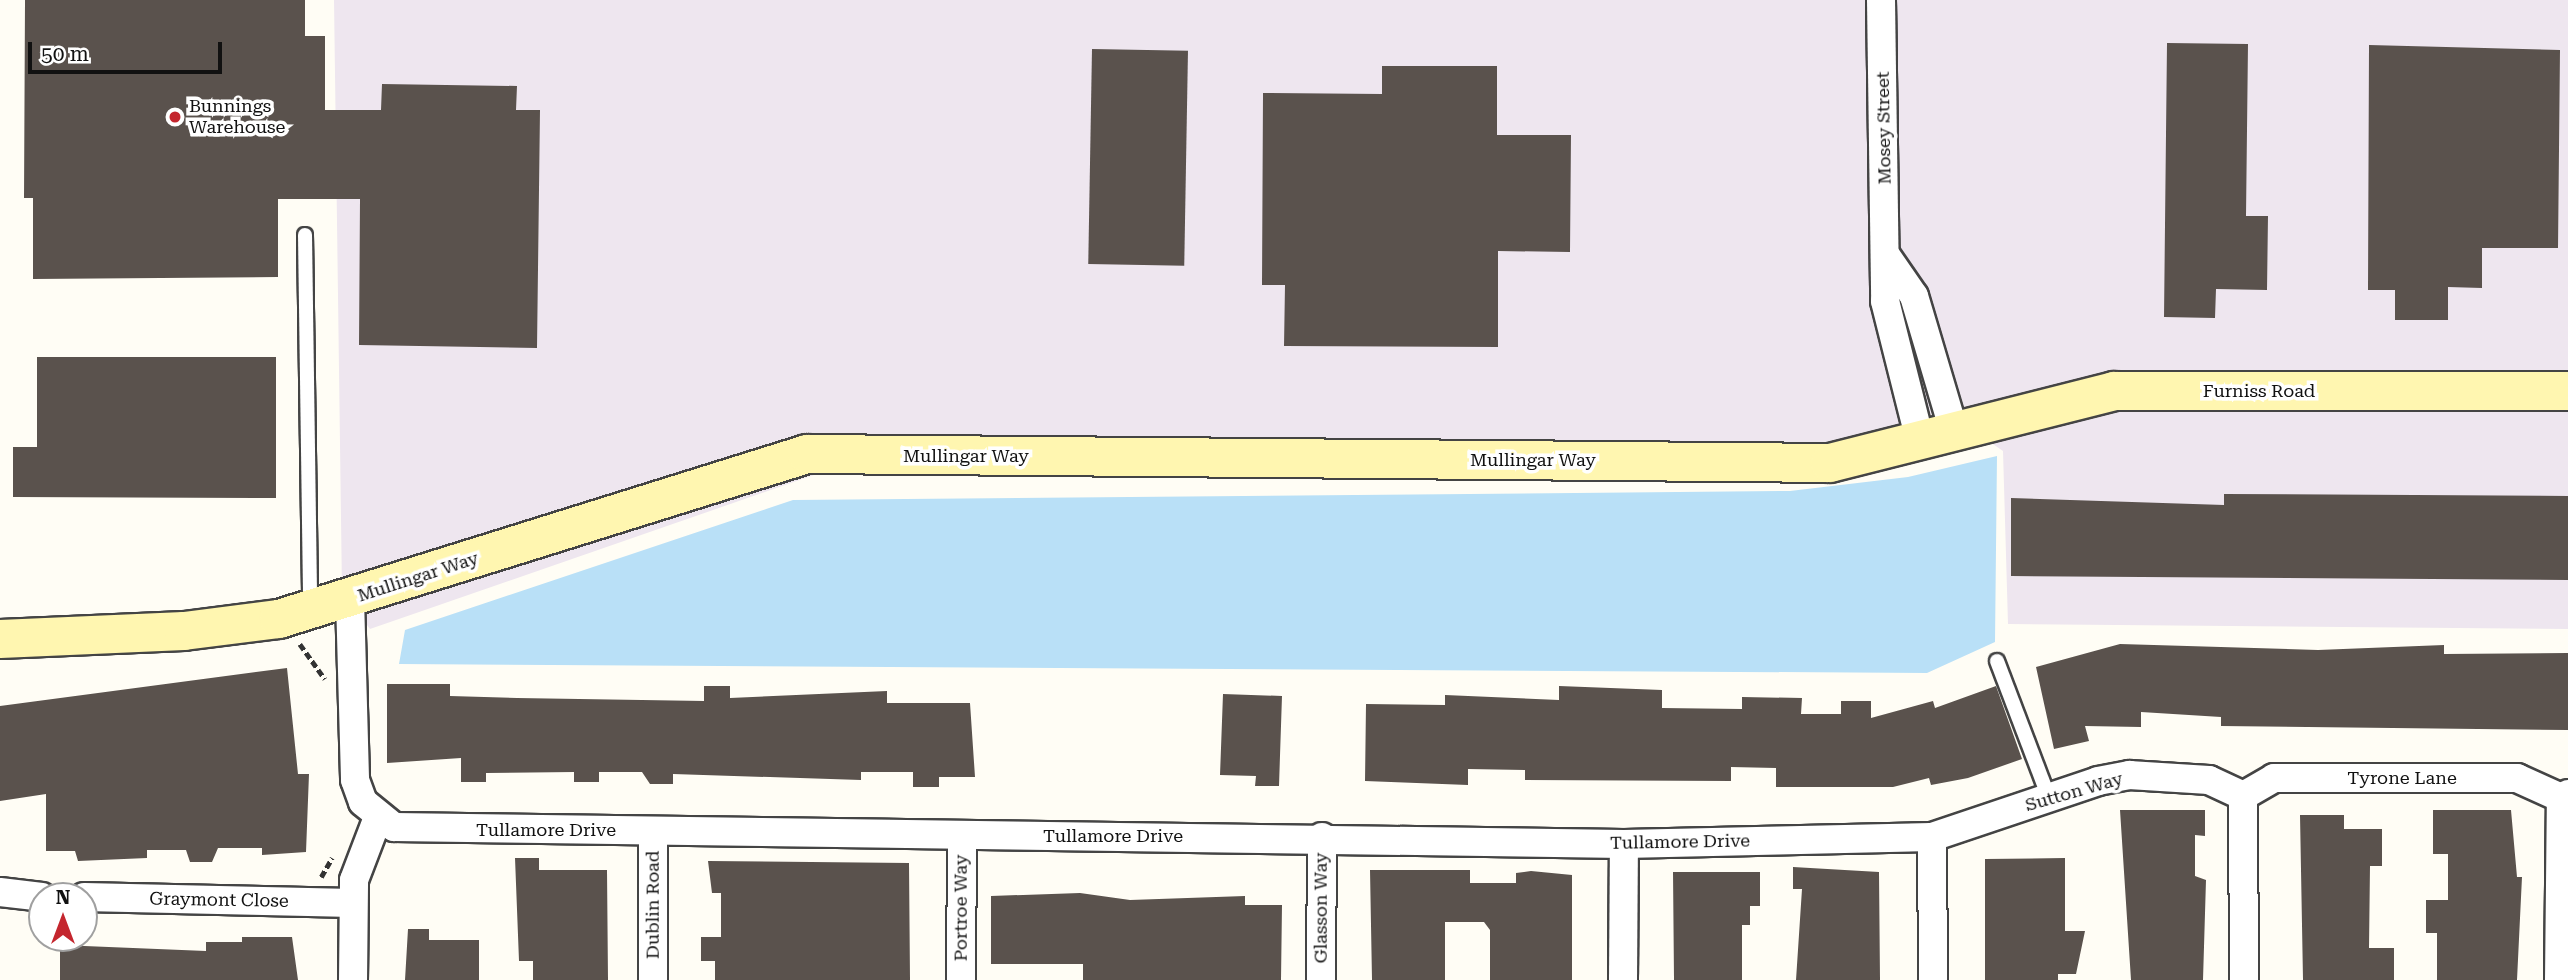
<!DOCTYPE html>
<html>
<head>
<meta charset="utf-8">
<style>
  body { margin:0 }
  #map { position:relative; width:2568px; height:980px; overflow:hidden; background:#fffdf5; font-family:"Roboto Serif",serif }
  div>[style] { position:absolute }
  .industrial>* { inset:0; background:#eee6ef }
  .water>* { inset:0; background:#b9e0f7 }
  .building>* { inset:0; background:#5a524d; transform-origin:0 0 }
  .path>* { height:4.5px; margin-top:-2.25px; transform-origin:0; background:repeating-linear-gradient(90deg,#333 0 7px,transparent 0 10.5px) }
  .roads { filter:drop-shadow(2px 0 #444) drop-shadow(-2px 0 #444) drop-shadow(0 2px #444) drop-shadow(0 -2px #444) }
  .lane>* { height:14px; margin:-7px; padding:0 7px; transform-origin:7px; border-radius:7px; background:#fff }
  .street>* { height:28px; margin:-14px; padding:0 14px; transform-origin:14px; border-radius:14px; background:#fff }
  .secondary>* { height:38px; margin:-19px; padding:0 19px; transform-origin:19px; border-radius:19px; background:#fff6b0 }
  .dots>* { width:19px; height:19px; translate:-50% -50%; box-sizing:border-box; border:4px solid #fff; border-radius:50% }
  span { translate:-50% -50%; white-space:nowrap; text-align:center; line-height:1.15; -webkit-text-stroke:7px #fff; paint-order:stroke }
  .poi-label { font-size:18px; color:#111 }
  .left { translate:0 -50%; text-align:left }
  .street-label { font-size:18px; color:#111 }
  .north { position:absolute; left:28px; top:882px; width:70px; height:70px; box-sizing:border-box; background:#fff; border:2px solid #a0a0a0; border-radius:50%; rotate:0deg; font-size:19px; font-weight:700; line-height:28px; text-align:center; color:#111 }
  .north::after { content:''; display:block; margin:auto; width:24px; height:32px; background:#c4262e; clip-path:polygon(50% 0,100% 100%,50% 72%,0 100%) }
  .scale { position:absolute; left:28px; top:42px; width:194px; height:32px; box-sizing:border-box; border:4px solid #111; border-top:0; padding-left:9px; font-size:21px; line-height:24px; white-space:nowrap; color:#111; -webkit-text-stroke:5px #fff; paint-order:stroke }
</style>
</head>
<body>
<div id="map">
  <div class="industrial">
    <i style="clip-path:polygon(334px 0,2568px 0,2568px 629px,2008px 624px,2003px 451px,1990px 442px,1848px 475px,814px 475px,370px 629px,342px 592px)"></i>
  </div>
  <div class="water">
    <i style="clip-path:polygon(1997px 456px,1995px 642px,1927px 673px,399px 664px,405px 630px,793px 500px,1790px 491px,1908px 477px)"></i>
  </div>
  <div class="building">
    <i style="clip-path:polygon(25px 0,305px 0,305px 36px,325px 36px,325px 110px,381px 110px,382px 84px,517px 86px,516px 110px,540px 110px,537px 348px,359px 345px,360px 199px,278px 199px,278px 277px,33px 279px,33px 198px,24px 198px)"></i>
    <i style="clip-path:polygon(2167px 43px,2248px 44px,2246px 216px,2268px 216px,2267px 290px,2216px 289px,2215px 318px,2164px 317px)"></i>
    <i style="clip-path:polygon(2369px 45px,2560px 50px,2558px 248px,2482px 248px,2482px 288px,2448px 287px,2448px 320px,2395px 320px,2395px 290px,2368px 290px)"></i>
    <i style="left:1092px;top:49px;width:96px;height:215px;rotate:1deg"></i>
    <i style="clip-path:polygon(1382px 66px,1497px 66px,1497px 135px,1571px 135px,1570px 252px,1498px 251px,1498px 347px,1284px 346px,1285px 285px,1262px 285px,1263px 93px,1382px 94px)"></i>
    <i style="clip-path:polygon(37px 357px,276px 357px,276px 498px,13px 497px,13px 447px,37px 447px)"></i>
    <i style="clip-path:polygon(2224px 494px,2568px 496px,2568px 580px,2011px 576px,2011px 498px,2224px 505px)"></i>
    <i style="clip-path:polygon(2120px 644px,2318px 650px,2444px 645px,2444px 654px,2568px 653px,2568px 730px,2221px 726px,2221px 717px,2141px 712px,2141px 727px,2085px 726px,2089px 741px,2054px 749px,2036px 667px)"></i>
    <i style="clip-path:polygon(287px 668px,298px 774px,309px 774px,306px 852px,262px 855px,262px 848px,218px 848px,212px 862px,190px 862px,186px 850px,147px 850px,147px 858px,78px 861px,75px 851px,46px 851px,46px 794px,0 801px,0 706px)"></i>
    <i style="clip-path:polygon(387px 684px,450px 684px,450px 696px,517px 698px,704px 701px,704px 686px,730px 686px,730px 698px,887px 691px,887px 703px,970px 703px,975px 777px,939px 777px,939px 787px,913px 787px,913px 772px,861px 772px,861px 780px,673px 774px,673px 784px,650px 784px,642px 772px,599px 772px,599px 782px,574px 782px,574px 772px,486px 773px,486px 782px,461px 782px,461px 758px,387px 763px)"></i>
    <i style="clip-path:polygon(1559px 686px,1662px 690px,1662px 708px,1742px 709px,1742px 697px,1802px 698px,1801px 714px,1841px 714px,1841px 701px,1871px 701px,1871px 718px,1933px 701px,1935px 708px,1996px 686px,2022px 759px,1968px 778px,1931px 785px,1929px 778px,1893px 787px,1776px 787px,1776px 768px,1731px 767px,1731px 781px,1525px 780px,1525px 770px,1468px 769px,1468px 785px,1365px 781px,1366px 704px,1445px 705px,1445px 695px,1559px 700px)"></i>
    <i style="clip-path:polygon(1223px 694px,1282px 696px,1279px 786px,1255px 786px,1256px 776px,1220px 775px)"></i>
    <i style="clip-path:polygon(2120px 810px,2205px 810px,2205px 836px,2195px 835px,2195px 876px,2206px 880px,2203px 980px,2131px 980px)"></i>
    <i style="clip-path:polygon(2433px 810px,2511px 810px,2517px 877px,2522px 877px,2517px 980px,2437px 980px,2437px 933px,2426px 933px,2426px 900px,2448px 900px,2448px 854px,2433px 854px)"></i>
    <i style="clip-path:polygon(2300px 815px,2344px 815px,2344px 829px,2382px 829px,2382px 866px,2370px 866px,2369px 948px,2394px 948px,2394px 980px,2303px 980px)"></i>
    <i style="clip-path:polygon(515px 858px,539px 858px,539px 870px,607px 870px,608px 980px,533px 980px,533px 961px,519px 961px)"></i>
    <i style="clip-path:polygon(2065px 858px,2065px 931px,2085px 931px,2076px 974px,2058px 974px,2058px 980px,1985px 980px,1985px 859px)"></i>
    <i style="clip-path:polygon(708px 861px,909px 863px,910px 980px,715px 980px,715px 961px,701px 961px,701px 937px,721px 937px,721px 893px,712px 893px)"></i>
    <i style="clip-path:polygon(1793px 867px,1879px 872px,1880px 980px,1796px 980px,1802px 889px,1793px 889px)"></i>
    <i style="clip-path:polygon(1370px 870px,1470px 870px,1470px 883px,1516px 883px,1516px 873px,1531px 871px,1572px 875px,1572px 980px,1490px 980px,1490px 930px,1484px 922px,1445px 922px,1445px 980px,1372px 980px)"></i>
    <i style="clip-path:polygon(1673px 872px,1760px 872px,1760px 906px,1750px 906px,1750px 925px,1742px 925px,1742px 980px,1674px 980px)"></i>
    <i style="clip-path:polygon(1080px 893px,1130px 900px,1245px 896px,1245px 905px,1282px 905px,1281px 980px,1083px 980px,1083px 964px,991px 964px,991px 896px)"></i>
    <i style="clip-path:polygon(408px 929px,429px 929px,429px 940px,479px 940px,479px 980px,405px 980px)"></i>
    <i style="clip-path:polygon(242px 937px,292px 937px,298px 980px,60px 980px,60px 945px,206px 951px,206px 942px,242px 942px)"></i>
  </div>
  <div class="path">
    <i style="left:300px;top:644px;width:43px;rotate:54.5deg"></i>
    <i style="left:321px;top:877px;width:22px;rotate:-60deg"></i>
  </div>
  <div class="roads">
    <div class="lane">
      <i style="left:305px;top:235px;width:370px;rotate:89.2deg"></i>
      <i style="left:1997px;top:661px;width:147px;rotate:69.2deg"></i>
    </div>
    <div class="street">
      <i style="left:1881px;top:0;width:301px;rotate:89.2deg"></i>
      <i style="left:1885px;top:301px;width:143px;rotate:75.9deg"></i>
      <i style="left:1887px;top:257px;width:47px;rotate:55.3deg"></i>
      <i style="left:1914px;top:296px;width:141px;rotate:73.5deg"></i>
      <i style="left:350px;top:599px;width:181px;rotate:88.4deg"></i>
      <i style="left:355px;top:780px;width:23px;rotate:70deg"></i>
      <i style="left:363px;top:802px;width:40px;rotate:39deg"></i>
      <i style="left:394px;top:827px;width:1230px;rotate:0.79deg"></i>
      <i style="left:1624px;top:844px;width:308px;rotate:-1.3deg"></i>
      <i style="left:1932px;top:837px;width:143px;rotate:89.6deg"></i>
      <i style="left:2243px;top:796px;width:36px;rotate:-30deg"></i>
      <i style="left:2274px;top:778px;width:243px"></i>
      <i style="left:2517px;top:778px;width:48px;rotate:24.4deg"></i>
      <i style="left:653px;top:831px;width:149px;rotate:90deg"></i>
      <i style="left:1932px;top:837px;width:175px;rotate:-18.6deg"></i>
      <i style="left:2098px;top:781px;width:32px;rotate:-11deg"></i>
      <i style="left:2129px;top:775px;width:80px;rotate:3.6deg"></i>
      <i style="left:2209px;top:780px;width:38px;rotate:25deg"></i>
      <i style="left:2243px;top:796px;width:184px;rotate:89.7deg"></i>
      <i style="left:0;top:892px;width:42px;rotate:6.8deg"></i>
      <i style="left:84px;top:897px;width:269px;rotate:1.3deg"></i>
      <i style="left:353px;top:980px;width:100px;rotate:-89.4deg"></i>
      <i style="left:354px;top:880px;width:67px;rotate:-69.1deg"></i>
      <i style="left:961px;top:980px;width:145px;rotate:-89.6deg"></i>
      <i style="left:1321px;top:980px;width:143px;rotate:-89.6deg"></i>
      <i style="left:1623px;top:980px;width:136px;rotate:-89.6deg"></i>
      <i style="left:2559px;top:980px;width:182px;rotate:-89.4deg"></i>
      <i style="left:2561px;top:798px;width:8px;rotate:-30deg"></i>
    </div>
    <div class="secondary">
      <i style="left:0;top:639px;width:184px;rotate:-2.5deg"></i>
      <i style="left:184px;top:631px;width:96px;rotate:-7.2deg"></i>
      <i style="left:279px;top:619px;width:553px;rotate:-17.35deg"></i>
      <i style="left:807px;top:454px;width:1023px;rotate:0.5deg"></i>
      <i style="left:1830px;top:463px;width:293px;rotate:-14.2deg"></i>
      <i style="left:2114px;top:391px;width:454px"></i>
    </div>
  </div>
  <div class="dots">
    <i style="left:175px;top:117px;background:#c4262e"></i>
  </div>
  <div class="poi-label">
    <span class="left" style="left:189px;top:117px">Bunnings<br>Warehouse</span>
  </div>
  <div class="street-label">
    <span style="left:1884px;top:128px;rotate:-91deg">Mosey Street</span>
    <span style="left:2259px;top:391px">Furniss Road</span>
    <span style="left:966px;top:456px">Mullingar Way</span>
    <span style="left:1533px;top:460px">Mullingar Way</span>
    <span style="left:418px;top:577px;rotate:-18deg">Mullingar Way</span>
    <span style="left:2402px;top:778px">Tyrone Lane</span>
    <span style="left:2074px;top:792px;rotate:-16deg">Sutton Way</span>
    <span style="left:546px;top:830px">Tullamore Drive</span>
    <span style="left:1113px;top:836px">Tullamore Drive</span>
    <span style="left:1680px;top:842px;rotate:-1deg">Tullamore Drive</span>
    <span style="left:219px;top:900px;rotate:1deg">Graymont Close</span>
    <span style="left:653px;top:905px;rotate:-90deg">Dublin Road</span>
    <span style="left:961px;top:908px;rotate:-90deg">Portroe Way</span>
    <span style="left:1321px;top:908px;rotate:-90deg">Glasson Way</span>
  </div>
  <div class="north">N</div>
  <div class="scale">50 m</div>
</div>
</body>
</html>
